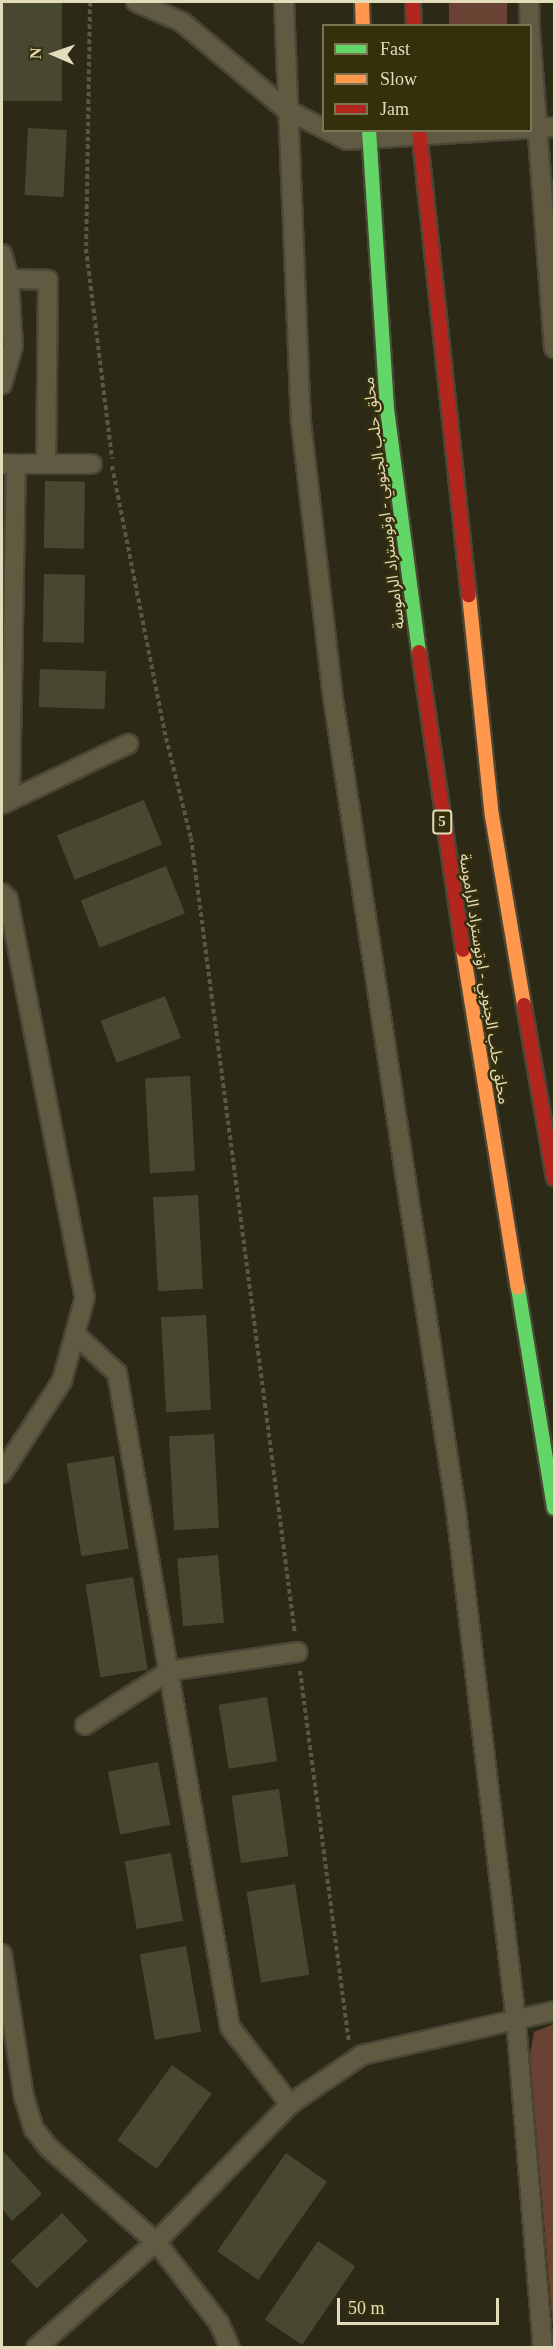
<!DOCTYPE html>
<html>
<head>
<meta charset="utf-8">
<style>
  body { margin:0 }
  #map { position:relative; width:556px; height:2349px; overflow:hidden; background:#2c2916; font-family:"Times New Roman","Noto Sans Arabic",serif }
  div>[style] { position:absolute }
  .green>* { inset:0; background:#694233; transform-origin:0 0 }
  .building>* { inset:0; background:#484730; transform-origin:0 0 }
  .path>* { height:4px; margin-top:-2px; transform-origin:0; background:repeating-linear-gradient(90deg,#5b5743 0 4.5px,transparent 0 7.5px) }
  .roads { filter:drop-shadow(2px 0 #4a4636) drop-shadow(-2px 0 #4a4636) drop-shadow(0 2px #4a4636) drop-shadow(0 -2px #4a4636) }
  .street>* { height:18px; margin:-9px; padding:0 9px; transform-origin:9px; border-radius:9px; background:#605a42 }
  .fast>* { height:14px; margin:-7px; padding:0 7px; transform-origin:7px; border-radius:7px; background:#63d668 }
  .slow>* { height:14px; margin:-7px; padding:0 7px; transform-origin:7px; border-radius:7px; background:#ff974d }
  .jam>* { height:14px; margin:-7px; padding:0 7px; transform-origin:7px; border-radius:7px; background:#b3261e }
  span { translate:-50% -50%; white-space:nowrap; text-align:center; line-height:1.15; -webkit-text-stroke:5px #362f0c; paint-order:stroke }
  .shield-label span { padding:2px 4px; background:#362f0c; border:2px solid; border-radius:4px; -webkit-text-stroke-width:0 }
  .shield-label { font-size:15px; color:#e2dcbb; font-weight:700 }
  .street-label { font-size:16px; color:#e2dcbb }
  .frame { position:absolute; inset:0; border:3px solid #e2dcbb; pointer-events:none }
  .legend { position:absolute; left:322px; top:24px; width:210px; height:108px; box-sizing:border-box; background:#362f0c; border:2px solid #7b7452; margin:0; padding:8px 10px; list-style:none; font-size:18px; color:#e2dcbb }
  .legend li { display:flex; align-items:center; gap:12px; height:30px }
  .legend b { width:30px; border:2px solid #7b7452 }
  .north { position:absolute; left:24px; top:24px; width:60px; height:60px; -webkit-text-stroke:4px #362f0c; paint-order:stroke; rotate:272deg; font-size:16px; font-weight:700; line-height:24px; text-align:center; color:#e2dcbb }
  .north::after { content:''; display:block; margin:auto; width:21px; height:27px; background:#e2dcbb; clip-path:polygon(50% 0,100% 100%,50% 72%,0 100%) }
  .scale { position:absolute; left:337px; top:2298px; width:162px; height:27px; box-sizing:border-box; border:3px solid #e2dcbb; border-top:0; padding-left:8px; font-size:18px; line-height:21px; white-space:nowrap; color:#e2dcbb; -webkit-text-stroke:4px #362f0c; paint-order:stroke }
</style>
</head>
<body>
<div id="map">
  <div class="green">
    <i style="left:449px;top:2px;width:58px;height:23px"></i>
    <i style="clip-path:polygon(554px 2024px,554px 2341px,530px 2056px,534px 2032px)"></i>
  </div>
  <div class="building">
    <i style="left:2px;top:2px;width:60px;height:99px"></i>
    <i style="left:28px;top:128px;width:39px;height:67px;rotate:3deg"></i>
    <i style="left:45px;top:481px;width:40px;height:67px;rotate:1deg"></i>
    <i style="left:44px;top:574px;width:41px;height:68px;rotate:1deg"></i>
    <i style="left:40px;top:669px;width:66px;height:38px;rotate:2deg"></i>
    <i style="left:144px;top:800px;width:48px;height:94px;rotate:68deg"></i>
    <i style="left:166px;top:866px;width:51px;height:92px;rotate:68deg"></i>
    <i style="left:165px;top:996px;width:45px;height:69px;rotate:69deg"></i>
    <i style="left:190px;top:1076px;width:95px;height:45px;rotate:87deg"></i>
    <i style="left:198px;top:1195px;width:94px;height:45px;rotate:87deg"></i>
    <i style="left:206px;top:1315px;width:95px;height:45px;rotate:87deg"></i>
    <i style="left:214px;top:1434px;width:94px;height:45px;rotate:87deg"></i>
    <i style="left:114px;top:1456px;width:94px;height:48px;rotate:81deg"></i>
    <i style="left:218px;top:1555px;width:68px;height:41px;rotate:85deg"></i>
    <i style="left:133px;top:1577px;width:94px;height:48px;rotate:81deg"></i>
    <i style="left:267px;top:1697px;width:65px;height:49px;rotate:81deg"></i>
    <i style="left:158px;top:1762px;width:64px;height:51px;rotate:79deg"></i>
    <i style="left:279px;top:1789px;width:68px;height:48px;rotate:82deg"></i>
    <i style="left:171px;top:1853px;width:69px;height:47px;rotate:80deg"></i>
    <i style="left:295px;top:1884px;width:92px;height:49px;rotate:81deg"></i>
    <i style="left:186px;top:1946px;width:87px;height:47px;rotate:80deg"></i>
    <i style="left:172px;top:2065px;width:49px;height:93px;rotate:36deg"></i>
    <i style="clip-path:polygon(2px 2150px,42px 2194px,12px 2221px,2px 2209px)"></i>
    <i style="left:286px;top:2153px;width:50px;height:120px;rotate:35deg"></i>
    <i style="left:62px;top:2213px;width:38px;height:70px;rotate:47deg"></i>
    <i style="left:318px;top:2241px;width:45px;height:95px;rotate:34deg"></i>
  </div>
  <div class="path">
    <i style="left:90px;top:2px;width:247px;rotate:90.9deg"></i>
    <i style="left:86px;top:249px;width:211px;rotate:82.9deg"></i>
    <i style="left:112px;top:466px;width:277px;rotate:78.8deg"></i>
    <i style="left:166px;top:738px;width:103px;rotate:76deg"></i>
    <i style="left:191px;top:838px;width:803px;rotate:82.56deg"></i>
    <i style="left:300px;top:1671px;width:373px;rotate:82.5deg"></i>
  </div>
  <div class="roads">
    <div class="street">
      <i style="left:136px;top:2px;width:50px;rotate:23.5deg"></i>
      <i style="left:182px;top:22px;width:137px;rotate:40deg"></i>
      <i style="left:287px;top:110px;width:67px;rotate:26.6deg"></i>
      <i style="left:347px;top:140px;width:207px;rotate:-3.6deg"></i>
      <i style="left:284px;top:2px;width:420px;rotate:87.7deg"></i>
      <i style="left:301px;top:422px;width:278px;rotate:83.4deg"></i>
      <i style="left:333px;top:698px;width:821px;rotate:81.39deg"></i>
      <i style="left:456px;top:1510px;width:515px;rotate:83.3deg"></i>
      <i style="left:516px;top:2021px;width:328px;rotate:85.3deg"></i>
      <i style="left:529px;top:2px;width:24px;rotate:88deg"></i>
      <i style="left:530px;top:30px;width:319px;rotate:85.7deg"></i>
      <i style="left:2px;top:254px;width:26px;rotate:74deg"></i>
      <i style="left:9px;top:279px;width:67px;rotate:86.6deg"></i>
      <i style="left:13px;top:346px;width:40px;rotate:106deg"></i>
      <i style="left:9px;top:279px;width:39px;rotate:1deg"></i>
      <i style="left:48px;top:280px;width:184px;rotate:90.6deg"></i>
      <i style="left:2px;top:464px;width:90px"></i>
      <i style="left:10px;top:800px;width:336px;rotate:-89deg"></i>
      <i style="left:2px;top:804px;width:140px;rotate:-25.5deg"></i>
      <i style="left:2px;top:893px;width:8px;rotate:45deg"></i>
      <i style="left:8px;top:899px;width:405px;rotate:79.1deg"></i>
      <i style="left:85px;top:1297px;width:87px;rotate:105.3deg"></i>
      <i style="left:62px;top:1381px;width:110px;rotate:123.1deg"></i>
      <i style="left:75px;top:1334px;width:57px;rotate:42.9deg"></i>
      <i style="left:117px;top:1373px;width:664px;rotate:80.2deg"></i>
      <i style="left:230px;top:2027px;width:98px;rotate:52.1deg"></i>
      <i style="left:85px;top:1725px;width:100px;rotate:-32.7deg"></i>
      <i style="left:169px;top:1671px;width:130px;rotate:-8.4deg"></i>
      <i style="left:2px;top:1954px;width:145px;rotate:81.3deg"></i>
      <i style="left:24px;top:2097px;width:34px;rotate:73deg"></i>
      <i style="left:34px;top:2129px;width:24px;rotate:52deg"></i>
      <i style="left:49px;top:2148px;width:142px;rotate:41.3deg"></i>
      <i style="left:156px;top:2242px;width:103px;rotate:52.1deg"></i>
      <i style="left:219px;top:2323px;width:27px;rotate:66deg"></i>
      <i style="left:36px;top:2348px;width:160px;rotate:-41.5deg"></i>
      <i style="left:156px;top:2242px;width:192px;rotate:-45.8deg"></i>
      <i style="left:290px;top:2104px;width:87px;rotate:-34.2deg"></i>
      <i style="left:362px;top:2055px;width:197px;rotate:-12.9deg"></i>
    </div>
    <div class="fast">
      <i style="left:369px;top:130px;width:280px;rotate:86.3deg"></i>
      <i style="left:387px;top:409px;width:245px;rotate:82.5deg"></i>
      <i style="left:518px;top:1288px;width:223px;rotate:80.7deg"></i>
    </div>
    <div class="slow">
      <i style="left:362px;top:2px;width:24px;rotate:88deg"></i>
      <i style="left:469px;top:595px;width:222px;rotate:84.1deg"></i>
      <i style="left:492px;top:816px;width:192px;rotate:80.4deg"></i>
      <i style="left:463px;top:950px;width:342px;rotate:80.8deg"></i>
    </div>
    <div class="jam">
      <i style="left:413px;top:2px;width:24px;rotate:88deg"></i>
      <i style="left:419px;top:130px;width:468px;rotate:83.9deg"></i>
      <i style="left:419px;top:652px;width:301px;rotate:81.6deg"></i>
      <i style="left:524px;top:1005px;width:176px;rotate:80.2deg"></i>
    </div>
  </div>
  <div class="shield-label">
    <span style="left:442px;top:822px">5</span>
  </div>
  <div class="street-label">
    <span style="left:384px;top:503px;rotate:-97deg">محلق حلب الجنوبي - اوتوستراد الراموسة</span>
    <span style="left:484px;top:979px;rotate:81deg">محلق حلب الجنوبي - اوتوستراد الراموسة</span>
  </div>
  <div class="frame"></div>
  <ul class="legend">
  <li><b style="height:8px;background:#63d668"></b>Fast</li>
  <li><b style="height:8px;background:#ff974d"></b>Slow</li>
  <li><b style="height:8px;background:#b3261e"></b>Jam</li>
  </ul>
  <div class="north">N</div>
  <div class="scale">50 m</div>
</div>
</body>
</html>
